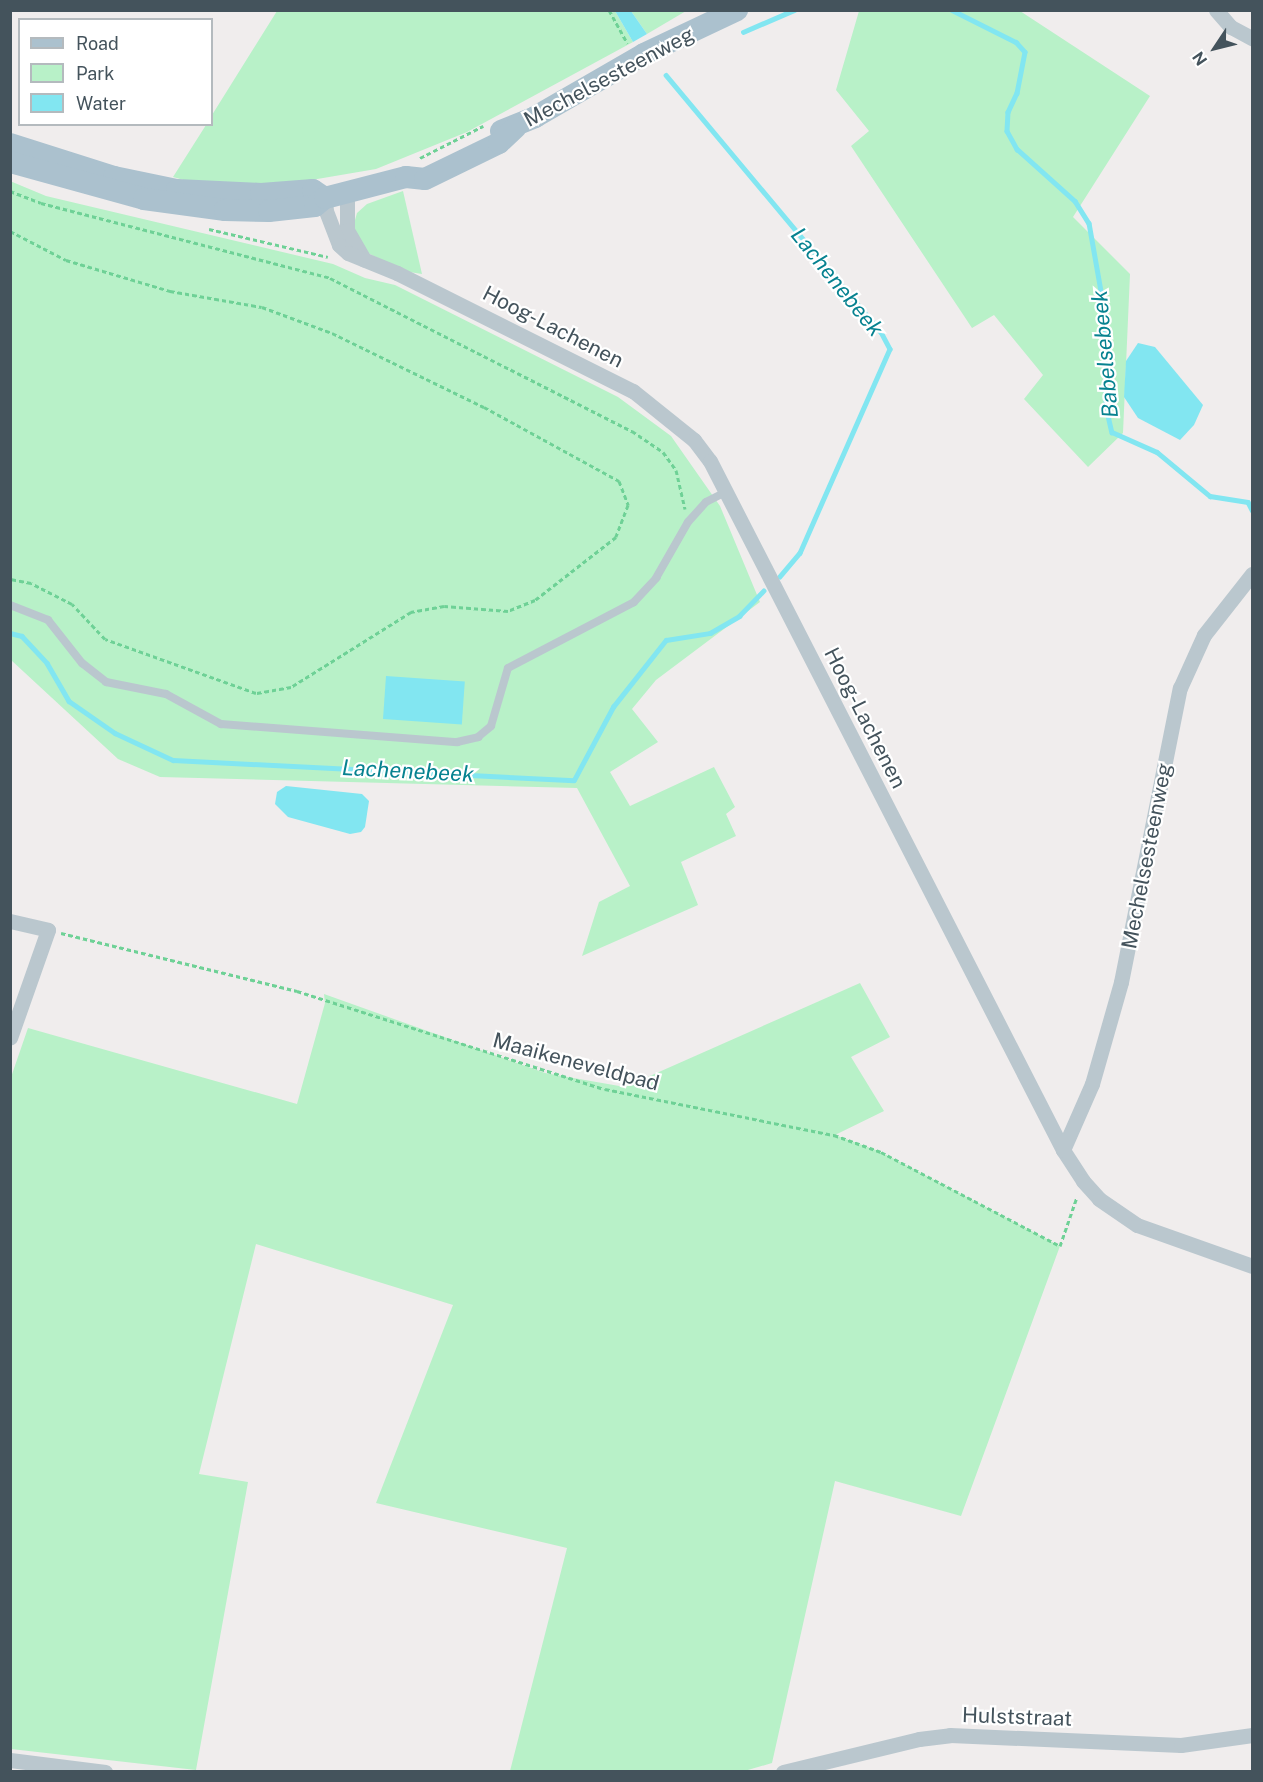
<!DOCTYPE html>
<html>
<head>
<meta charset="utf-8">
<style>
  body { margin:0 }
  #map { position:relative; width:1263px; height:1782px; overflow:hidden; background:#f0eded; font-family:"Public Sans",sans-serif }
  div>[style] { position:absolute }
  .green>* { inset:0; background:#b8f1c8 }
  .water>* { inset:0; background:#82e6f1; transform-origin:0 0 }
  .stream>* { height:4.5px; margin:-2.25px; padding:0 2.25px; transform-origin:2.25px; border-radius:2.25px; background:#82e6f1 }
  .path>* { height:3px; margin-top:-1.5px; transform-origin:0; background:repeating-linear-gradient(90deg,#6ed196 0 4.5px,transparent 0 7.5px) }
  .lane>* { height:8px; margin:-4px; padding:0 4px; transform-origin:4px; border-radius:4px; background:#bac7ce }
  .street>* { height:15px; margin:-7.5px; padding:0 7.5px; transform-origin:7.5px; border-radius:7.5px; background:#bac7ce }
  .primary>* { height:22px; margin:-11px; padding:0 11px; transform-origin:11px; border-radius:11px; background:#abc1ce }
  span { translate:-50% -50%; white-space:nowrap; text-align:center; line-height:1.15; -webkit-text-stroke:4.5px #fff; paint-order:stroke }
  .street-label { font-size:21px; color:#44535c }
  .water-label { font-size:22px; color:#068290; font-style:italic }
  .frame { position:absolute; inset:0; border:12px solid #44535c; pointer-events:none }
  .legend { position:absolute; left:18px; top:18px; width:195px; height:108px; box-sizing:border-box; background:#fff; border:2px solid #b4babe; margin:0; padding:8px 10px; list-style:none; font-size:18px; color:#44535c }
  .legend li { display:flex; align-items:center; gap:12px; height:30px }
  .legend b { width:30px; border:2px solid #b4babe }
  .north { position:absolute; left:1185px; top:18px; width:60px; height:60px; -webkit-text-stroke:4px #fff; paint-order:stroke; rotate:235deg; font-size:16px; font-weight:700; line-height:24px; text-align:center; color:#44535c }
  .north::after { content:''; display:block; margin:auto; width:21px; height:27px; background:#44535c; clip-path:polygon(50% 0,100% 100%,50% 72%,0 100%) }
</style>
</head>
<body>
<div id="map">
  <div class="green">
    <i style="clip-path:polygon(277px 11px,615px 11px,633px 42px,467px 132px,376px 169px,288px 184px,191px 182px,173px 177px,206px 125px,212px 124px,212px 115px)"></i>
    <i style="clip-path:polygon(631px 11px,686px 11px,647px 34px)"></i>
    <i style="clip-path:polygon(1020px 11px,1150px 96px,1073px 217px,1130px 274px,1123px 433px,1088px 467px,1024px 399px,1043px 375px,994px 315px,972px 328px,851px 146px,869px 131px,836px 90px,859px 11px)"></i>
    <i style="clip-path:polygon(10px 181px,46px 196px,333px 264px,365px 278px,395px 285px,618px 397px,671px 436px,720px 506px,760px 602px,656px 680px,632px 709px,658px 742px,610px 772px,630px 806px,714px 767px,735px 807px,726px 814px,736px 836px,681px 862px,698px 905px,582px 956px,599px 902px,630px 886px,577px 788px,160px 777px,118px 759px,11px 660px)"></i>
    <i style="clip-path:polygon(403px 191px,422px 274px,403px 271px,366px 252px,353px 227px,357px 213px,367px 204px)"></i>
    <i style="clip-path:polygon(860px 983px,890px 1037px,851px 1057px,884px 1111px,835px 1135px,881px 1152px,1060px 1246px,961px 1516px,835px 1481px,772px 1763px,741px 1772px,510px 1771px,567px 1548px,376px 1503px,453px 1305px,256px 1244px,199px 1474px,248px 1482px,196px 1770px,11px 1749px,10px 1080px,28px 1028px,297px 1104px,325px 1003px,324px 994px,545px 1073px,625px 1087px)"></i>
  </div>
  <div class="water">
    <i style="clip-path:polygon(615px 11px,631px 11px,647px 34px,633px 42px)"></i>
    <i style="clip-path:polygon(1138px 343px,1155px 347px,1203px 405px,1194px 425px,1180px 440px,1138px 418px,1124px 397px,1126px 361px)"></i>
    <i style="left:386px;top:676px;width:79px;height:43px;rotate:4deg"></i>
    <i style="clip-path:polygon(286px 786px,362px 794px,369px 801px,365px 827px,361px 832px,350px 834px,288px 817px,275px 804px,277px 792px)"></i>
  </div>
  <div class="stream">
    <i style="left:952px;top:10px;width:72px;rotate:26.6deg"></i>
    <i style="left:1016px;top:42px;width:13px;rotate:48deg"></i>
    <i style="left:1025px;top:52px;width:42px;rotate:101deg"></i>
    <i style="left:1017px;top:93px;width:21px;rotate:115deg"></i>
    <i style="left:1008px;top:112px;width:19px;rotate:93deg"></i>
    <i style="left:1007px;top:131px;width:21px;rotate:61deg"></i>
    <i style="left:1017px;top:149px;width:78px;rotate:41.9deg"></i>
    <i style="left:1075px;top:201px;width:26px;rotate:58deg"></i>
    <i style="left:1089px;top:223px;width:92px;rotate:80deg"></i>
    <i style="left:1105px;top:314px;width:93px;rotate:89.4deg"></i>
    <i style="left:1106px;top:407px;width:26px;rotate:77deg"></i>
    <i style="left:1112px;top:432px;width:49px;rotate:24deg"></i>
    <i style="left:1157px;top:452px;width:69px;rotate:39.7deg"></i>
    <i style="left:1210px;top:496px;width:38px;rotate:9deg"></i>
    <i style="left:1248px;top:502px;width:9px;rotate:63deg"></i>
    <i style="left:743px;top:32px;width:56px;rotate:-23.3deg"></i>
    <i style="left:666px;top:75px;width:335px;rotate:50.1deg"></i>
    <i style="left:881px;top:332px;width:19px;rotate:62deg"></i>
    <i style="left:890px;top:349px;width:223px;rotate:113.8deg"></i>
    <i style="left:800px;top:553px;width:31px;rotate:130deg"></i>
    <i style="left:10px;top:633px;width:12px;rotate:14deg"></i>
    <i style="left:22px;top:636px;width:37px;rotate:47deg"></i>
    <i style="left:47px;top:663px;width:44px;rotate:59.9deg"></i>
    <i style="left:69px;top:701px;width:56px;rotate:34.8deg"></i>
    <i style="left:115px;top:733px;width:64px;rotate:25deg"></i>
    <i style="left:173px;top:760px;width:401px;rotate:2.9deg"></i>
    <i style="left:574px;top:780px;width:83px;rotate:-61.9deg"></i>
    <i style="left:613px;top:707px;width:85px;rotate:-51.7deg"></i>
    <i style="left:666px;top:640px;width:45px;rotate:-9deg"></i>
    <i style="left:710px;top:633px;width:34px;rotate:-30deg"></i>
    <i style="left:739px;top:616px;width:35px;rotate:-46deg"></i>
  </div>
  <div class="path">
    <i style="left:609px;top:10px;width:38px;rotate:61deg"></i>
    <i style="left:420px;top:158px;width:71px;rotate:-26.9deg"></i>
    <i style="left:10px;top:191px;width:33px;rotate:21deg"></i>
    <i style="left:41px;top:203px;width:299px;rotate:14.5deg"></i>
    <i style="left:330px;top:278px;width:339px;rotate:26.9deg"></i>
    <i style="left:632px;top:431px;width:37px;rotate:34deg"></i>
    <i style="left:663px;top:452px;width:22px;rotate:54deg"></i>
    <i style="left:676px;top:470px;width:40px;rotate:77deg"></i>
    <i style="left:209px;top:229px;width:122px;rotate:13.2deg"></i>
    <i style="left:10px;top:231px;width:63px;rotate:27.4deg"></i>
    <i style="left:66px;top:260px;width:109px;rotate:16.6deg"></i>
    <i style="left:170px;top:291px;width:93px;rotate:9.9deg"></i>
    <i style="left:262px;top:307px;width:75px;rotate:20.4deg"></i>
    <i style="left:332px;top:333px;width:169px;rotate:26deg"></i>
    <i style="left:484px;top:407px;width:154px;rotate:28.7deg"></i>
    <i style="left:619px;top:481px;width:26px;rotate:69deg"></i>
    <i style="left:628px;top:505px;width:34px;rotate:111deg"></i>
    <i style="left:616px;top:537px;width:103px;rotate:142.1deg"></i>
    <i style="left:535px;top:600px;width:29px;rotate:158deg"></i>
    <i style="left:508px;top:611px;width:64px;rotate:-175.5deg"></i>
    <i style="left:444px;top:606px;width:34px;rotate:170deg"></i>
    <i style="left:411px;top:612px;width:142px;rotate:148deg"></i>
    <i style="left:291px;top:687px;width:36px;rotate:170deg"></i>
    <i style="left:256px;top:693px;width:160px;rotate:-160.3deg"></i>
    <i style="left:105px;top:639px;width:48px;rotate:-133.3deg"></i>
    <i style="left:72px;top:604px;width:46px;rotate:-152.9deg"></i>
    <i style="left:31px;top:583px;width:21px;rotate:-169deg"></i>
    <i style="left:61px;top:933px;width:243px;rotate:13.8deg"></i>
    <i style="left:297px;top:991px;width:323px;rotate:17.7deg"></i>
    <i style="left:605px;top:1089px;width:234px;rotate:11.4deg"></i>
    <i style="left:834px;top:1135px;width:50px;rotate:19.9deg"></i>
    <i style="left:881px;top:1152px;width:202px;rotate:27.7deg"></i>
    <i style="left:1060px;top:1246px;width:52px;rotate:-70.9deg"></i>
  </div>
  <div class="lane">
    <i style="left:10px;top:605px;width:41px;rotate:21.5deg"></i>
    <i style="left:48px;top:620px;width:55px;rotate:51.7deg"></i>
    <i style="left:82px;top:663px;width:31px;rotate:38deg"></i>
    <i style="left:106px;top:682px;width:61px;rotate:11.3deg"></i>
    <i style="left:166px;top:694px;width:63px;rotate:28.6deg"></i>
    <i style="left:221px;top:724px;width:237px;rotate:4.4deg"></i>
    <i style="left:457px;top:742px;width:22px;rotate:-13deg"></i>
    <i style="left:478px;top:737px;width:17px;rotate:-40deg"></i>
    <i style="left:491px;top:726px;width:60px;rotate:-73.7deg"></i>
    <i style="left:508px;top:668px;width:142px;rotate:-27.6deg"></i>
    <i style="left:634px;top:602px;width:33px;rotate:-47deg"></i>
    <i style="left:656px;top:578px;width:64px;rotate:-60.3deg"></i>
    <i style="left:688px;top:522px;width:27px;rotate:-48deg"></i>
    <i style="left:706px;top:502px;width:22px;rotate:-27deg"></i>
  </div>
  <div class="street">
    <i style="left:1216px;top:10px;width:23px;rotate:49deg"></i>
    <i style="left:1231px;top:27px;width:24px;rotate:28deg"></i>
    <i style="left:347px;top:194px;width:36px;rotate:90deg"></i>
    <i style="left:347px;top:230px;width:34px;rotate:60deg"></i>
    <i style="left:325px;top:198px;width:13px;rotate:86deg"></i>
    <i style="left:326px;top:211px;width:36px;rotate:69deg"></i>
    <i style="left:339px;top:245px;width:12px;rotate:42deg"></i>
    <i style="left:348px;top:253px;width:53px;rotate:22.2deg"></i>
    <i style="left:397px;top:273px;width:264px;rotate:26.6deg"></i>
    <i style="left:633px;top:391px;width:78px;rotate:38.8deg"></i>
    <i style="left:694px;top:440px;width:26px;rotate:53deg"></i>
    <i style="left:710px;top:461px;width:774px;rotate:62.87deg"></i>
    <i style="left:1063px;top:1150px;width:37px;rotate:57deg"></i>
    <i style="left:1083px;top:1181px;width:24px;rotate:48deg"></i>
    <i style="left:1099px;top:1199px;width:46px;rotate:34.4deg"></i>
    <i style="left:1137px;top:1225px;width:122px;rotate:19.6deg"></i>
    <i style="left:10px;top:921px;width:39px;rotate:13deg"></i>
    <i style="left:48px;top:930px;width:114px;rotate:109.4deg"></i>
    <i style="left:1063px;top:1150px;width:72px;rotate:-66.3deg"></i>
    <i style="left:1092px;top:1084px;width:106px;rotate:-74.1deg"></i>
    <i style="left:1121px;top:982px;width:300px;rotate:-78.7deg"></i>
    <i style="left:1180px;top:688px;width:58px;rotate:-65.6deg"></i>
    <i style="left:1204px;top:635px;width:78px;rotate:-51.8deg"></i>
    <i style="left:10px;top:1760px;width:96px;rotate:7.2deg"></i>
    <i style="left:783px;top:1772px;width:140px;rotate:-13.6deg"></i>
    <i style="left:919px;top:1739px;width:31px;rotate:-7deg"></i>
    <i style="left:950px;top:1735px;width:231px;rotate:2.5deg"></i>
    <i style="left:1181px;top:1745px;width:72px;rotate:-8deg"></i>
  </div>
  <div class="primary">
    <i style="left:501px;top:131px;width:37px;rotate:-22deg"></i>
    <i style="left:535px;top:117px;width:126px;rotate:-30deg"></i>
    <i style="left:644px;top:54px;width:103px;rotate:-25.3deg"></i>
    <i style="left:10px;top:144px;width:109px;rotate:17.6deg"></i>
    <i style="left:114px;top:177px;width:64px;rotate:11.7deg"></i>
    <i style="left:177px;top:190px;width:84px;rotate:2.7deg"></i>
    <i style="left:261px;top:194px;width:52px;rotate:-4.4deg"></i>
    <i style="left:313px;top:190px;width:14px;rotate:34deg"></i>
    <i style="left:10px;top:162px;width:139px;rotate:15.4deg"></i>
    <i style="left:144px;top:199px;width:82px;rotate:7.7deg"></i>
    <i style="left:225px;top:210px;width:44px;rotate:1.3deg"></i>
    <i style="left:269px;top:211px;width:46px;rotate:-6.2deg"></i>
    <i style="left:315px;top:206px;width:13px;rotate:-39deg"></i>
    <i style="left:325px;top:198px;width:84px;rotate:-14.5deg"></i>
    <i style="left:406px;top:177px;width:19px;rotate:6deg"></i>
    <i style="left:425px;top:179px;width:82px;rotate:-25.9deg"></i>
    <i style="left:499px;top:143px;width:22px;rotate:-43deg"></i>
  </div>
  <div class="street-label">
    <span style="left:609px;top:77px;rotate:-28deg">Mechelsesteenweg</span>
    <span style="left:553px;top:327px;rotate:27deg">Hoog-Lachenen</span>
    <span style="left:865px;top:718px;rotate:63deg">Hoog-Lachenen</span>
    <span style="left:1147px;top:856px;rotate:-79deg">Mechelsesteenweg</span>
    <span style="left:576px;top:1062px;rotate:15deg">Maaikeneveldpad</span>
    <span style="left:1017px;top:1717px;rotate:2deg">Hulststraat</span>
  </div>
  <div class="water-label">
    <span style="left:837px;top:282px;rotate:51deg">Lachenebeek</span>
    <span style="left:1105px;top:354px;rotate:-95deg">Babelsebeek</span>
    <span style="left:408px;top:771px;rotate:3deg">Lachenebeek</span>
  </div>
  <div class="frame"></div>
  <ul class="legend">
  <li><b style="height:8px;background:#abc1ce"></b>Road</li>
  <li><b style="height:16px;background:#b8f1c8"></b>Park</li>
  <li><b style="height:16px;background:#82e6f1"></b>Water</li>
  </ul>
  <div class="north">N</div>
</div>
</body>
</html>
